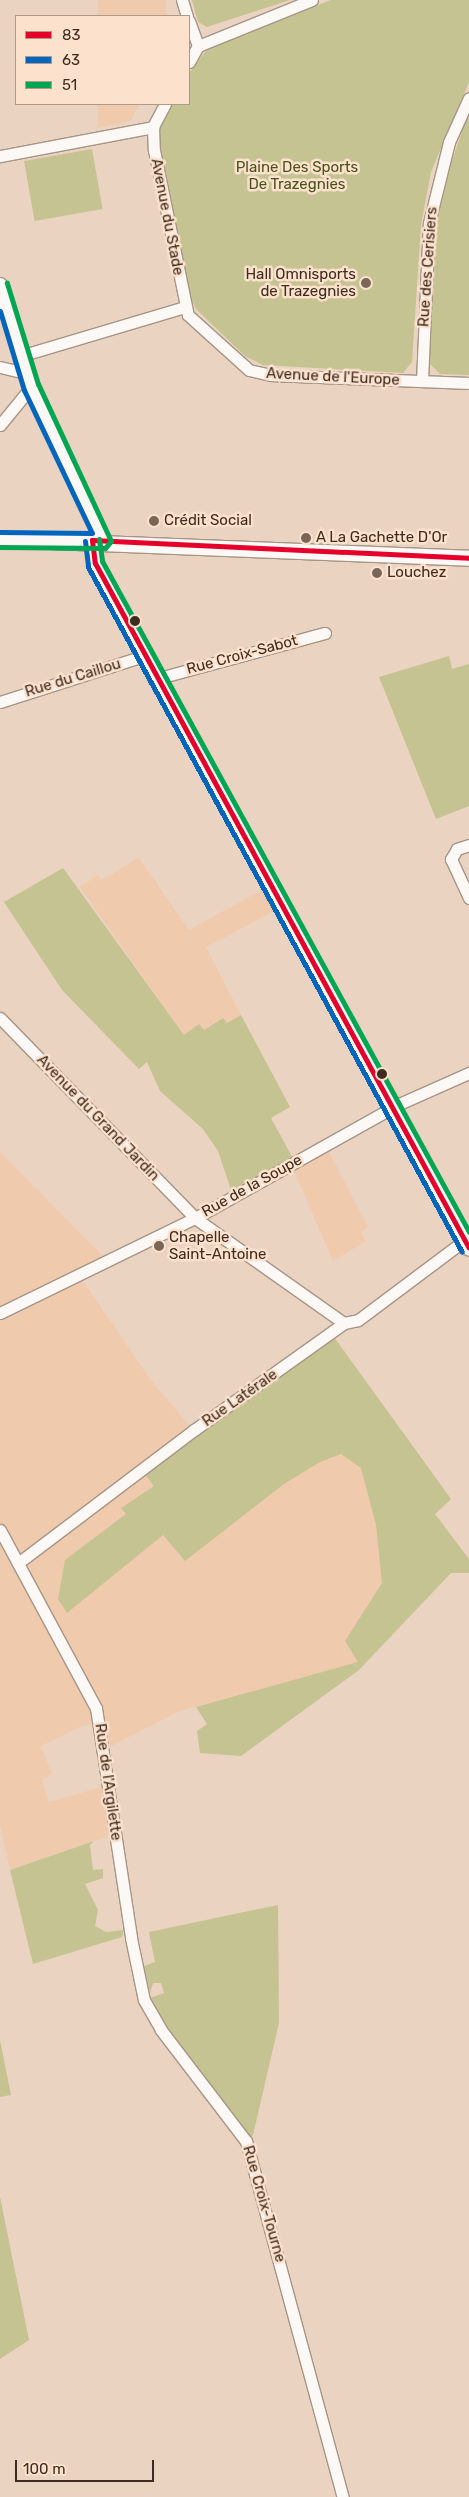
<!DOCTYPE html>
<html>
<head>
<meta charset="utf-8">
<style>
  body { margin:0 }
  #map { position:relative; width:469px; height:2497px; overflow:hidden; background:#ead3c0; font-family:Rubik,sans-serif }
  div>[style] { position:absolute }
  .built>* { inset:0; background:#f0caac; transform-origin:0 0 }
  .green>* { inset:0; background:#c5c392; transform-origin:0 0 }
  .roads { filter:drop-shadow(1px 0 #a69586) drop-shadow(-1px 0 #a69586) drop-shadow(0 1px #a69586) drop-shadow(0 -1px #a69586) }
  .minor>* { height:11px; margin:-5.5px; padding:0 5.5px; transform-origin:5.5px; border-radius:5.5px; background:#fcf8f6 }
  .tertiary>* { height:14px; margin:-7px; padding:0 7px; transform-origin:7px; border-radius:7px; background:#fcf8f6 }
  .secondary>* { height:15px; margin:-7.5px; padding:0 7.5px; transform-origin:7.5px; border-radius:7.5px; background:#fcf8f6 }
  .bus-1>* { height:5px; margin:-2.5px; padding:0 2.5px; transform-origin:2.5px; border-radius:2.5px; background:#e4002b }
  .bus-2>* { height:5px; margin:-2.5px; padding:0 2.5px; transform-origin:2.5px; border-radius:2.5px; background:#0065bd }
  .bus-3>* { height:5px; margin:-2.5px; padding:0 2.5px; transform-origin:2.5px; border-radius:2.5px; background:#00a651 }
  .dots>* { width:14px; height:14px; translate:-50% -50%; box-sizing:border-box; border:2px solid #fce1cd; border-radius:50% }
  span { translate:-50% -50%; white-space:nowrap; text-align:center; line-height:1.15; -webkit-text-stroke:5px #fce1cd; paint-order:stroke }
  .park-label { font-size:15px; color:#49541b }
  .street-label { font-size:15px; color:#3d2c1f }
  .poi-label { font-size:15px; color:#3d2c1f }
  .right { translate:-100% -50%; text-align:right }
  .left { translate:0 -50%; text-align:left }
  .legend { position:absolute; left:15px; top:15px; width:175px; height:90px; box-sizing:border-box; background:#fce1cd; border:1px solid #b09987; margin:0; padding:6px 9px; list-style:none; font-size:15px; color:#3d2c1f }
  .legend li { display:flex; align-items:center; gap:10px; height:25px }
  .legend b { width:25px; border:1px solid #b09987 }
  .scale { position:absolute; left:15px; top:2460px; width:139px; height:22px; box-sizing:border-box; border:2px solid #3d2c1f; border-top:0; padding-left:6px; font-size:15px; line-height:18px; white-space:nowrap; color:#3d2c1f; -webkit-text-stroke:4px #fce1cd; paint-order:stroke }
</style>
</head>
<body>
<div id="map">
  <div class="built">
    <i style="left:98px;top:0;width:68px;height:16px"></i>
    <i style="clip-path:polygon(98px 104px,139px 104px,130px 121px,98px 128px)"></i>
    <i style="clip-path:polygon(138px 857px,189px 930px,271px 885px,283px 906px,206px 947px,241px 1015px,227px 1023px,222px 1018px,204px 1030px,199px 1024px,184px 1036px,80px 887px,98px 875px,101px 880px,111px 875px)"></i>
    <i style="clip-path:polygon(325px 1144px,368px 1227px,361px 1232px,366px 1241px,333px 1261px,291px 1164px)"></i>
    <i style="clip-path:polygon(0 1152px,108px 1261px,79px 1275px,150px 1379px,193px 1430px,331px 1333px,451px 1499px,435px 1514px,359px 1663px,179px 1711px,105px 1749px,100px 1722px,80px 1727px,41px 1746px,52px 1774px,42px 1780px,49px 1802px,109px 1785px,114px 1834px,10px 1870px,0 1826px)"></i>
  </div>
  <div class="green">
    <i style="clip-path:polygon(192px 0,290px 0,207px 27px,198px 22px)"></i>
    <i style="clip-path:polygon(331px 0,469px 0,469px 82px,431px 172px,421px 225px,412px 362px,403px 373px,263px 365px,245px 356px,196px 309px,186px 288px,160px 149px,159px 133px,165px 115px,172px 104px,189px 104px,189px 73px,208px 48px)"></i>
    <i style="clip-path:polygon(469px 111px,469px 375px,440px 374px,429px 363px,433px 244px,441px 193px)"></i>
    <i style="left:92px;top:149px;width:61px;height:69px;rotate:80deg"></i>
    <i style="clip-path:polygon(449px 656px,452px 669px,469px 664px,469px 806px,436px 819px,379px 677px)"></i>
    <i style="clip-path:polygon(63px 868px,184px 1035px,199px 1024px,204px 1030px,223px 1018px,227px 1023px,241px 1015px,290px 1107px,271px 1118px,295px 1162px,233px 1196px,218px 1151px,203px 1129px,160px 1091px,147px 1062px,139px 1069px,62px 990px,4px 902px)"></i>
    <i style="clip-path:polygon(331px 1333px,451px 1499px,435px 1514px,469px 1559px,469px 1573px,451px 1573px,359px 1670px,241px 1756px,200px 1753px,197px 1731px,207px 1724px,196px 1707px,358px 1662px,345px 1641px,382px 1583px,376px 1525px,361px 1468px,341px 1454px,320px 1462px,284px 1484px,185px 1561px,163px 1535px,67px 1613px,58px 1599px,65px 1560px,126px 1514px,121px 1508px,154px 1486px,141px 1470px)"></i>
    <i style="clip-path:polygon(94px 1841px,90px 1845px,93px 1870px,103px 1869px,103px 1878px,85px 1884px,98px 1910px,95px 1926px,106px 1932px,124px 1930px,122px 1937px,33px 1964px,10px 1870px)"></i>
    <i style="clip-path:polygon(278px 1905px,279px 2023px,253px 2135px,246px 2141px,144px 2000px,164px 1993px,161px 1983px,153px 1983px,150px 1993px,144px 1966px,155px 1962px,149px 1932px)"></i>
    <i style="clip-path:polygon(0 2040px,11px 2095px,0 2097px)"></i>
    <i style="clip-path:polygon(0 2197px,29px 2340px,0 2359px)"></i>
  </div>
  <div class="roads">
    <div class="minor">
      <i style="left:182px;top:0;width:17px;rotate:73deg"></i>
      <i style="left:189px;top:21px;width:27px;rotate:70deg"></i>
      <i style="left:189px;top:62px;width:18px;rotate:-61deg"></i>
      <i style="left:198px;top:46px;width:123px;rotate:-22deg"></i>
      <i style="left:165px;top:104px;width:26px;rotate:118deg"></i>
      <i style="left:153px;top:127px;width:23px;rotate:88deg"></i>
      <i style="left:154px;top:150px;width:168px;rotate:78.4deg"></i>
      <i style="left:188px;top:315px;width:82px;rotate:42deg"></i>
      <i style="left:249px;top:370px;width:22px;rotate:13deg"></i>
      <i style="left:270px;top:375px;width:199px;rotate:2.3deg"></i>
      <i style="left:0;top:156px;width:156px;rotate:-10.7deg"></i>
      <i style="left:20px;top:356px;width:171px;rotate:-16.6deg"></i>
      <i style="left:0;top:367px;width:27px;rotate:13deg"></i>
      <i style="left:422px;top:381px;width:158px;rotate:-87.5deg"></i>
      <i style="left:429px;top:223px;width:83px;rotate:-76.1deg"></i>
      <i style="left:449px;top:142px;width:48px;rotate:-65.6deg"></i>
      <i style="left:0;top:425px;width:49px;rotate:-50.8deg"></i>
      <i style="left:159px;top:678px;width:172px;rotate:-15.2deg"></i>
      <i style="left:0;top:702px;width:153px;rotate:-17.8deg"></i>
      <i style="left:469px;top:845px;width:13px;rotate:162deg"></i>
      <i style="left:457px;top:849px;width:12px;rotate:121deg"></i>
      <i style="left:451px;top:859px;width:43px;rotate:65.2deg"></i>
      <i style="left:0;top:1018px;width:279px;rotate:45.7deg"></i>
      <i style="left:195px;top:1218px;width:182px;rotate:35.2deg"></i>
      <i style="left:0;top:1313px;width:217px;rotate:-26deg"></i>
      <i style="left:195px;top:1218px;width:234px;rotate:-29.2deg"></i>
      <i style="left:399px;top:1104px;width:77px;rotate:-23.9deg"></i>
      <i style="left:0;top:1530px;width:202px;rotate:61.7deg"></i>
      <i style="left:96px;top:1708px;width:233px;rotate:81.3deg"></i>
      <i style="left:131px;top:1938px;width:63px;rotate:78.2deg"></i>
      <i style="left:144px;top:2000px;width:34px;rotate:60deg"></i>
      <i style="left:161px;top:2030px;width:140px;rotate:52.6deg"></i>
      <i style="left:246px;top:2141px;width:369px;rotate:74.8deg"></i>
      <i style="left:18px;top:1563px;width:221px;rotate:-37.1deg"></i>
      <i style="left:194px;top:1430px;width:184px;rotate:-35.5deg"></i>
      <i style="left:344px;top:1323px;width:14px;rotate:-12deg"></i>
      <i style="left:358px;top:1320px;width:134px;rotate:-36.8deg"></i>
    </div>
    <div class="tertiary">
      <i style="left:0;top:285px;width:107px;rotate:73.1deg"></i>
      <i style="left:31px;top:387px;width:170px;rotate:64.6deg"></i>
    </div>
    <div class="secondary">
      <i style="left:0;top:539px;width:469px;rotate:2.3deg"></i>
      <i style="left:92px;top:540px;width:23px;rotate:83deg"></i>
      <i style="left:95px;top:563px;width:780px;rotate:61.37deg"></i>
    </div>
  </div>
  <div class="bus-1">
    <i style="left:92px;top:540px;width:23px;rotate:83deg"></i>
    <i style="left:95px;top:563px;width:780px;rotate:61.37deg"></i>
    <i style="left:92px;top:540px;width:377px;rotate:2.7deg"></i>
  </div>
  <div class="bus-2">
    <i style="left:0;top:311px;width:83px;rotate:73.1deg"></i>
    <i style="left:24px;top:390px;width:158px;rotate:64.6deg"></i>
    <i style="left:92px;top:533px;width:92px;rotate:-179.4deg"></i>
    <i style="left:85px;top:541px;width:26px;rotate:83deg"></i>
    <i style="left:88px;top:567px;width:780px;rotate:61.37deg"></i>
  </div>
  <div class="bus-3">
    <i style="left:99px;top:539px;width:22px;rotate:82deg"></i>
    <i style="left:102px;top:561px;width:765px;rotate:61.32deg"></i>
    <i style="left:0;top:547px;width:105px;rotate:0.5deg"></i>
    <i style="left:105px;top:548px;width:9px;rotate:-49deg"></i>
    <i style="left:111px;top:541px;width:173px;rotate:-114.9deg"></i>
    <i style="left:38px;top:384px;width:106px;rotate:-107.1deg"></i>
  </div>
  <div class="dots">
    <i style="left:366px;top:283px;background:#7a6657"></i>
    <i style="left:154px;top:521px;background:#7a6657"></i>
    <i style="left:306px;top:538px;background:#7a6657"></i>
    <i style="left:377px;top:573px;background:#7a6657"></i>
    <i style="left:135px;top:621px;background:#3d2c1f"></i>
    <i style="left:382px;top:1074px;background:#3d2c1f"></i>
    <i style="left:159px;top:1246px;background:#7a6657"></i>
  </div>
  <div class="park-label">
    <span style="left:297px;top:176px">Plaine Des Sports<br>De Trazegnies</span>
  </div>
  <div class="street-label">
    <span style="left:167px;top:217px;rotate:79deg">Avenue du Stade</span>
    <span style="left:428px;top:267px;rotate:-86deg">Rue des Cerisiers</span>
    <span style="left:333px;top:377px;rotate:3deg">Avenue de l'Europe</span>
    <span style="left:242px;top:655px;rotate:-15deg">Rue Croix-Sabot</span>
    <span style="left:73px;top:678px;rotate:-17deg">Rue du Caillou</span>
    <span style="left:98px;top:1118px;rotate:46deg">Avenue du Grand Jardin</span>
    <span style="left:252px;top:1186px;rotate:-29deg">Rue de la Soupe</span>
    <span style="left:240px;top:1398px;rotate:-35deg">Rue Latérale</span>
    <span style="left:108px;top:1782px;rotate:82deg">Rue de l'Argilette</span>
    <span style="left:264px;top:2204px;rotate:74deg">Rue Croix-Tourne</span>
  </div>
  <div class="poi-label">
    <span class="right" style="left:356px;top:283px">Hall Omnisports<br>de Trazegnies</span>
    <span class="left" style="left:164px;top:521px">Crédit Social</span>
    <span class="left" style="left:316px;top:538px">A La Gachette D'Or</span>
    <span class="left" style="left:387px;top:573px">Louchez</span>
    <span class="left" style="left:169px;top:1246px">Chapelle<br>Saint-Antoine</span>
  </div>
  <ul class="legend">
  <li><b style="height:6px;background:#e4002b"></b>83</li>
  <li><b style="height:6px;background:#0065bd"></b>63</li>
  <li><b style="height:6px;background:#00a651"></b>51</li>
  </ul>
  <div class="scale">100 m</div>
</div>
</body>
</html>
